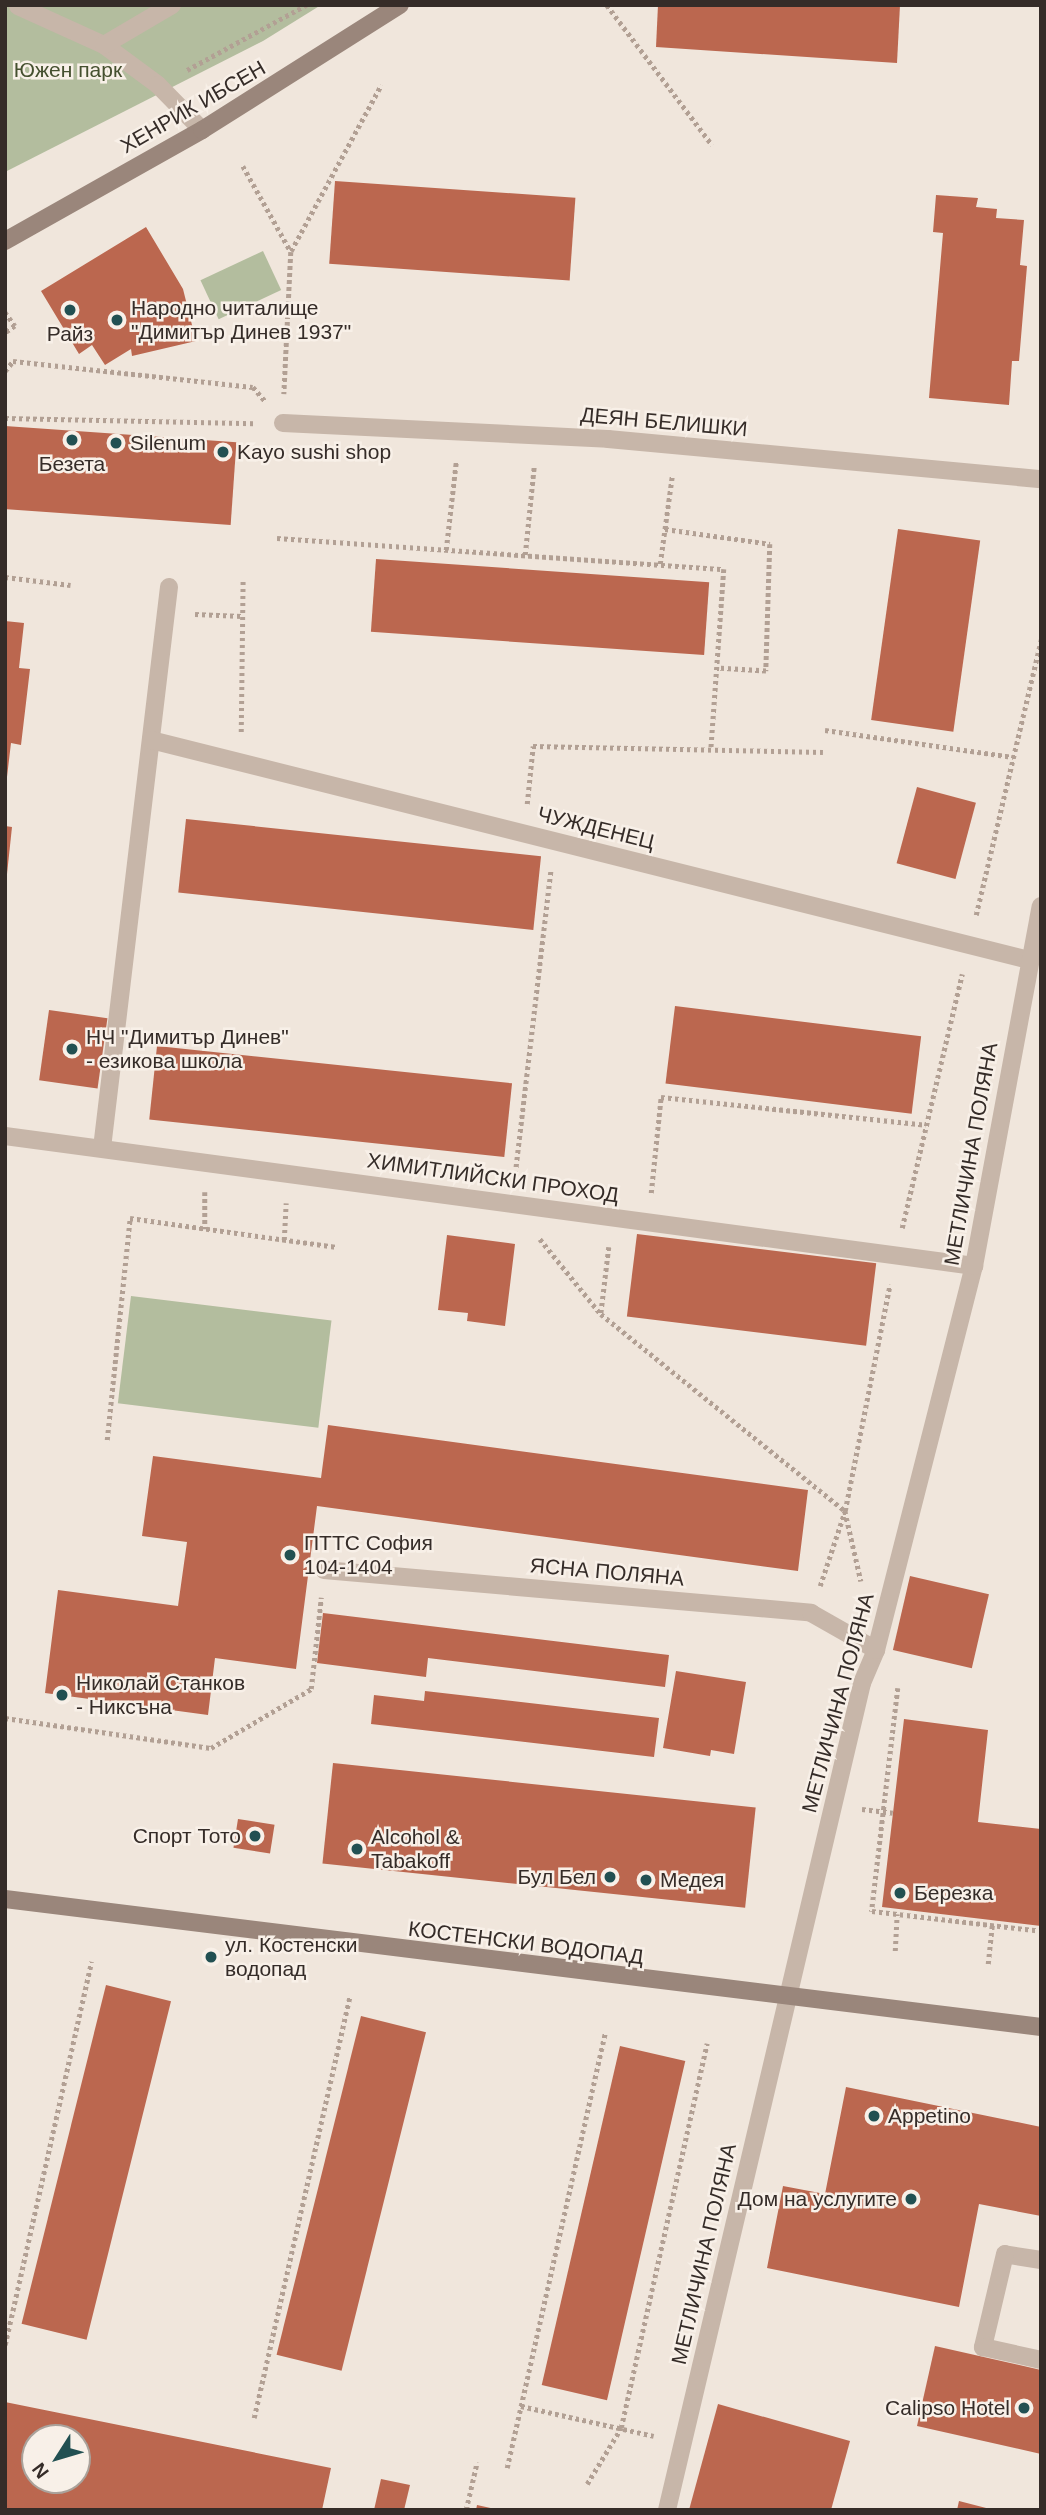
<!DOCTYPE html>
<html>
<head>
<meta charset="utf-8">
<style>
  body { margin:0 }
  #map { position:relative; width:1046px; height:2515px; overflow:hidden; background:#f0e6dc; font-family:Arial,sans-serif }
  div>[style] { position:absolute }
  .green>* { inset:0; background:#b3bd9e; transform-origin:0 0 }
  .building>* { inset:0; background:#bb674f; transform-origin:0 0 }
  .path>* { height:4.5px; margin-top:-2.25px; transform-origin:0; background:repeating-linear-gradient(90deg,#b2a094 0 3.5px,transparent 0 7px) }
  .lane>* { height:18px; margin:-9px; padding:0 9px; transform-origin:9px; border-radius:9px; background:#c7b6a9 }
  .street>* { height:18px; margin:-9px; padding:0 9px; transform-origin:9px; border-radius:9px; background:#c7b6a9 }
  .secondary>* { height:18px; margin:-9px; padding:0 9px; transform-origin:9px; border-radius:9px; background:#9a867b }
  .dots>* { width:19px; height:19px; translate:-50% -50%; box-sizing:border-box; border:4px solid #f8f0e8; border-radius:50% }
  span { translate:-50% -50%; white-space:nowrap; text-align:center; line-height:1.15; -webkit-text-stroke:5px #f8f0e8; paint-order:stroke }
  .park-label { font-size:21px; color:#45502f }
  .street-label { font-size:21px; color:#352c28 }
  .poi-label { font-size:21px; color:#352c28 }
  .left { translate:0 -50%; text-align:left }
  .right { translate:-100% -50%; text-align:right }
  .frame { position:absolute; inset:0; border:7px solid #352c28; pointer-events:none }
  .north { position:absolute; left:21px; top:2424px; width:70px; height:70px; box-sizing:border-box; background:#f8f0e8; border:2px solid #aaa29b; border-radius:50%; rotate:233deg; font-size:19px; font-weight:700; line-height:28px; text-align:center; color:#352c28 }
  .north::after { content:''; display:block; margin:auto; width:24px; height:32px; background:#225052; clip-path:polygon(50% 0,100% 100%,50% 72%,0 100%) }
</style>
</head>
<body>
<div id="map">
  <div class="green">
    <i style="clip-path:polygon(5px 5px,321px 5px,263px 41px,5px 172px)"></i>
    <i style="left:263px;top:251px;width:43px;height:69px;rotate:65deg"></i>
    <i style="left:131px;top:1296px;width:202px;height:108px;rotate:7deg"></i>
  </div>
  <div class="building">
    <i style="clip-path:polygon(658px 5px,900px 5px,897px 63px,656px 47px)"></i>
    <i style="left:335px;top:181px;width:241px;height:83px;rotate:4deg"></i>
    <i style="clip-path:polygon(936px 195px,978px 198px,976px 207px,997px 209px,996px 218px,1024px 220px,1020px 265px,1027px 266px,1019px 361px,1012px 361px,1009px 405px,929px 398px,943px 233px,933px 232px)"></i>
    <i style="clip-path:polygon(146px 227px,183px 289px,196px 341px,132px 356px,131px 349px,105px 365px,92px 345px,79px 354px,41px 291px)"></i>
    <i style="left:5px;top:426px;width:232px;height:83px;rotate:4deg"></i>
    <i style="left:898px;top:529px;width:83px;height:193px;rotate:8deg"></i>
    <i style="left:376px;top:559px;width:334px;height:73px;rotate:4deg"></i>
    <i style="clip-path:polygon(5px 621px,24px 623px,19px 668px,30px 669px,21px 745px,11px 743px,7px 777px)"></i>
    <i style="left:917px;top:787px;width:61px;height:79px;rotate:15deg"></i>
    <i style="left:186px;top:819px;width:357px;height:74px;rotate:6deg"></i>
    <i style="clip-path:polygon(5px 826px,12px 827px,7px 874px,5px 874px)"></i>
    <i style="left:675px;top:1006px;width:248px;height:78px;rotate:7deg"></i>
    <i style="left:49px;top:1010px;width:59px;height:71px;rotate:8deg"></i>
    <i style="left:157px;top:1046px;width:357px;height:74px;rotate:6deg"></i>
    <i style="left:637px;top:1234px;width:241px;height:83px;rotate:7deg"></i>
    <i style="clip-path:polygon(447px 1235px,515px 1244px,505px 1326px,467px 1321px,468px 1313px,438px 1310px)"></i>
    <i style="clip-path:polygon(328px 1425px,808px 1490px,798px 1571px,317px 1506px,296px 1669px,215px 1658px,208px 1715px,45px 1693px,58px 1590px,178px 1606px,187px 1542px,142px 1536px,153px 1456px,321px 1478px)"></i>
    <i style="left:910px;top:1576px;width:81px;height:76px;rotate:13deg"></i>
    <i style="clip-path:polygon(323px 1613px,669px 1655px,665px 1687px,428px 1658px,426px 1677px,317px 1663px)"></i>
    <i style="clip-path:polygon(676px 1671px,746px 1682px,734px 1754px,711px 1750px,710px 1756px,663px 1748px)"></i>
    <i style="clip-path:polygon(425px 1691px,659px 1718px,654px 1757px,371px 1724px,374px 1695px,424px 1701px)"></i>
    <i style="clip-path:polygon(904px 1719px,988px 1730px,978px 1822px,1041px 1829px,1041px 1926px,882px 1907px)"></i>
    <i style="left:333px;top:1763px;width:425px;height:101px;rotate:6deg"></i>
    <i style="left:238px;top:1819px;width:37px;height:29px;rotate:9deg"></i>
    <i style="left:106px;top:1985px;width:67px;height:349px;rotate:14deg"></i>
    <i style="left:361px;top:2016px;width:67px;height:349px;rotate:14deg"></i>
    <i style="left:620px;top:2046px;width:67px;height:348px;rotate:13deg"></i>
    <i style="clip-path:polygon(846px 2087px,1041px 2127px,1041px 2216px,979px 2204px,959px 2307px,767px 2268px,783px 2186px,825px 2194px)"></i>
    <i style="clip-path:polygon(935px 2346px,1041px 2370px,1041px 2454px,917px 2426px)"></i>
    <i style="clip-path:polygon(evenodd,5px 2402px,331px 2468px,322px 2510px,5px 2510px,5px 2402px,35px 2438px,77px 2438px,77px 2480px,35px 2480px,35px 2438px)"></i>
    <i style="clip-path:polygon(718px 2404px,850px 2441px,831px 2510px,689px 2510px)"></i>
    <i style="clip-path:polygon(381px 2479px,410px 2485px,404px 2510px,374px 2510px)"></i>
    <i style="clip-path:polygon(959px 2501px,990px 2509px,990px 2510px,957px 2510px)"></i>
    <i style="clip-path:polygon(477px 2505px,495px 2509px,495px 2510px,476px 2510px)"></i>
  </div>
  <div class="path">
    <i style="left:607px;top:5px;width:175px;rotate:53.1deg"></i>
    <i style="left:187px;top:70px;width:136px;rotate:-28.6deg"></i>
    <i style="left:243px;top:166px;width:98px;rotate:60.8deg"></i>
    <i style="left:291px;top:252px;width:142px;rotate:92.8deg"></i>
    <i style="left:291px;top:251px;width:189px;rotate:-61.5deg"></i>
    <i style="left:5px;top:312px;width:17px;rotate:54deg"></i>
    <i style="left:15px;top:326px;width:12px;rotate:145deg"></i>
    <i style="left:5px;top:371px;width:13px;rotate:-51deg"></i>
    <i style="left:13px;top:361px;width:241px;rotate:6.2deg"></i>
    <i style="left:253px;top:387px;width:18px;rotate:49deg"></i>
    <i style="left:5px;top:418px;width:249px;rotate:1.2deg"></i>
    <i style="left:665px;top:529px;width:106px;rotate:8.1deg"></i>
    <i style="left:770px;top:544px;width:127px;rotate:91.8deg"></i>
    <i style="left:766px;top:671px;width:49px;rotate:-176.5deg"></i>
    <i style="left:277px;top:538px;width:448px;rotate:4deg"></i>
    <i style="left:724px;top:569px;width:181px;rotate:94.1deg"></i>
    <i style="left:446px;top:550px;width:89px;rotate:-83.5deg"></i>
    <i style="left:525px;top:555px;width:89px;rotate:-84.2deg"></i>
    <i style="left:660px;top:564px;width:89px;rotate:-82.2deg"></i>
    <i style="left:5px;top:577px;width:66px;rotate:6.9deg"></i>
    <i style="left:195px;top:614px;width:47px;rotate:2.4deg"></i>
    <i style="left:825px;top:730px;width:190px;rotate:8.2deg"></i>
    <i style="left:241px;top:732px;width:153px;rotate:-89.3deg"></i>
    <i style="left:527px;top:804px;width:58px;rotate:-84.1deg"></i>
    <i style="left:533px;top:746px;width:290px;rotate:1.2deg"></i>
    <i style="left:976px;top:915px;width:284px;rotate:-76.7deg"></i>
    <i style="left:515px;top:1174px;width:307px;rotate:-83.3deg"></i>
    <i style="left:205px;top:1192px;width:37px;rotate:90deg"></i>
    <i style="left:651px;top:1193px;width:97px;rotate:-84.1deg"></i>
    <i style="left:661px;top:1097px;width:266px;rotate:6deg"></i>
    <i style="left:902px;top:1228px;width:261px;rotate:-76.7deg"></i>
    <i style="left:540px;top:1239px;width:95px;rotate:51deg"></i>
    <i style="left:284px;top:1240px;width:37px;rotate:-87deg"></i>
    <i style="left:609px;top:1247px;width:67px;rotate:96.8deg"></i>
    <i style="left:601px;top:1314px;width:314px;rotate:38.9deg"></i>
    <i style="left:845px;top:1511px;width:72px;rotate:77.1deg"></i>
    <i style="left:107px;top:1440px;width:223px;rotate:-84.1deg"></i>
    <i style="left:130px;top:1218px;width:209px;rotate:8deg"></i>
    <i style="left:820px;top:1586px;width:79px;rotate:-71.6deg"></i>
    <i style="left:845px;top:1511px;width:231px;rotate:-78.8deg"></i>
    <i style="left:5px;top:1673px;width:1px"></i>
    <i style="left:898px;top:1688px;width:225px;rotate:96.7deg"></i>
    <i style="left:872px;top:1911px;width:170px;rotate:6.7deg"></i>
    <i style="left:5px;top:1718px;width:208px;rotate:8.3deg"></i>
    <i style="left:211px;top:1748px;width:116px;rotate:-30.5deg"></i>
    <i style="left:311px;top:1689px;width:92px;rotate:-83.7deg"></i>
    <i style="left:862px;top:1809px;width:31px;rotate:7deg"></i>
    <i style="left:895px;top:1951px;width:37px;rotate:-87deg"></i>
    <i style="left:988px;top:1964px;width:39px;rotate:-84deg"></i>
    <i style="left:5px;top:2345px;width:393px;rotate:-77.3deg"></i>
    <i style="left:521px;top:2406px;width:136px;rotate:12.7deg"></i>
    <i style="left:254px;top:2418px;width:432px;rotate:-77.2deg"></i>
    <i style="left:507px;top:2468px;width:446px;rotate:-77.3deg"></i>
    <i style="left:587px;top:2484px;width:66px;rotate:-58.7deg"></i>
    <i style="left:621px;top:2428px;width:394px;rotate:-77.4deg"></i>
    <i style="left:466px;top:2510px;width:49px;rotate:-77.1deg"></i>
  </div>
  <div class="lane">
    <i style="left:18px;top:6px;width:94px;rotate:24.4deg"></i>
    <i style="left:104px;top:45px;width:67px;rotate:36.5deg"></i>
    <i style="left:158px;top:85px;width:63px;rotate:45.6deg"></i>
    <i style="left:104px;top:45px;width:79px;rotate:-30.5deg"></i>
    <i style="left:102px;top:1148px;width:565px;rotate:-83.19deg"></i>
    <i style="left:324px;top:1570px;width:489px;rotate:5deg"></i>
    <i style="left:811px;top:1613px;width:75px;rotate:29.6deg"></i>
    <i style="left:1041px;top:2260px;width:36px;rotate:-171deg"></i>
    <i style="left:1005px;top:2254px;width:96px;rotate:103.3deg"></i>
    <i style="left:983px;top:2347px;width:59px;rotate:12.6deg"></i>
  </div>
  <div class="street">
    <i style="left:283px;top:423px;width:325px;rotate:2.8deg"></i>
    <i style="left:608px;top:439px;width:435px;rotate:5.3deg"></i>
    <i style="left:151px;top:740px;width:905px;rotate:14.07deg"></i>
    <i style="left:5px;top:1136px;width:978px;rotate:7.64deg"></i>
    <i style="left:667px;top:2510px;width:850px;rotate:-76.73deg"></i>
    <i style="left:862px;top:1683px;width:36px;rotate:-67deg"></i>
    <i style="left:876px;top:1650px;width:396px;rotate:-75.7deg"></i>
    <i style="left:974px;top:1266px;width:366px;rotate:-79.5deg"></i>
  </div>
  <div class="secondary">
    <i style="left:5px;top:241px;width:226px;rotate:-29.4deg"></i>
    <i style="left:202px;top:130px;width:234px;rotate:-32.3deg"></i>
    <i style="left:5px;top:1899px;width:1044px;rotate:7.04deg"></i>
  </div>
  <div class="dots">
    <i style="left:70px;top:310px;background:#225052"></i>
    <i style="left:117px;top:320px;background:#225052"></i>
    <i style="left:72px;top:440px;background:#225052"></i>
    <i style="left:116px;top:443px;background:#225052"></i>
    <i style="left:223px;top:452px;background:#225052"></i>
    <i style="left:72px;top:1049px;background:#225052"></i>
    <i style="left:290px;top:1555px;background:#225052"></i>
    <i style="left:62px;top:1695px;background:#225052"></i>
    <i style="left:255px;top:1836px;background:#225052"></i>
    <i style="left:357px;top:1849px;background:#225052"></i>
    <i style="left:610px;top:1877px;background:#225052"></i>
    <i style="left:646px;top:1880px;background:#225052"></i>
    <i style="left:900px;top:1893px;background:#225052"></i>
    <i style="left:211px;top:1957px;background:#225052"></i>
    <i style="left:874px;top:2116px;background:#225052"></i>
    <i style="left:911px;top:2199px;background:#225052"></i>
    <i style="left:1024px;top:2408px;background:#225052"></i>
  </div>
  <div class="park-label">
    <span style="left:68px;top:70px">Южен парк</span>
  </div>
  <div class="street-label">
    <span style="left:193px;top:107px;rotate:-30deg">ХЕНРИК ИБСЕН</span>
    <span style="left:664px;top:422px;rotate:5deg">ДЕЯН БЕЛИШКИ</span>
    <span style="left:596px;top:828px;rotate:14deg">ЧУЖДЕНЕЦ</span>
    <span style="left:971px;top:1154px;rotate:-80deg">МЕТЛИЧИНА ПОЛЯНА</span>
    <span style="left:493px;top:1178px;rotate:8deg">ХИМИТЛИЙСКИ ПРОХОД</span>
    <span style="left:607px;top:1572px;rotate:5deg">ЯСНА ПОЛЯНА</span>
    <span style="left:838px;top:1703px;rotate:-75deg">МЕТЛИЧИНА ПОЛЯНА</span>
    <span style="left:526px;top:1943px;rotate:7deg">КОСТЕНСКИ ВОДОПАД</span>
    <span style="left:704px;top:2254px;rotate:-77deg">МЕТЛИЧИНА ПОЛЯНА</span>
  </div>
  <div class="poi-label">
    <span class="left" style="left:131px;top:320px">Народно читалище<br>"Димитър Динев 1937"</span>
    <span style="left:70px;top:334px">Райз</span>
    <span class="left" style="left:130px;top:443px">Silenum</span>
    <span class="left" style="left:237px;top:452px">Kayo sushi shop</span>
    <span style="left:72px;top:464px">Безета</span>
    <span class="left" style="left:86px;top:1049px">НЧ "Димитър Динев"<br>- езикова школа</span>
    <span class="left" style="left:304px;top:1555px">ПТТС София<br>104-1404</span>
    <span class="left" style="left:76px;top:1695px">Николай Станков<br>- Никсъна</span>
    <span class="right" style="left:241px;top:1836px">Спорт Тото</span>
    <span class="left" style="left:371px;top:1849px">Alcohol &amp;<br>Tabakoff</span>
    <span class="right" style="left:596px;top:1877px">Бул Бел</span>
    <span class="left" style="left:660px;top:1880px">Медея</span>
    <span class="left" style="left:914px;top:1893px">Березка</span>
    <span class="left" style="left:225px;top:1957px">ул. Костенски<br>водопад</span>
    <span class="left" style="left:888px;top:2116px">Appetino</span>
    <span class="right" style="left:897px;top:2199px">Дом на услугите</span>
    <span class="right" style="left:1010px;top:2408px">Calipso Hotel</span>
  </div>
  <div class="frame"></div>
  <div class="north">N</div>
</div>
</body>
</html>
